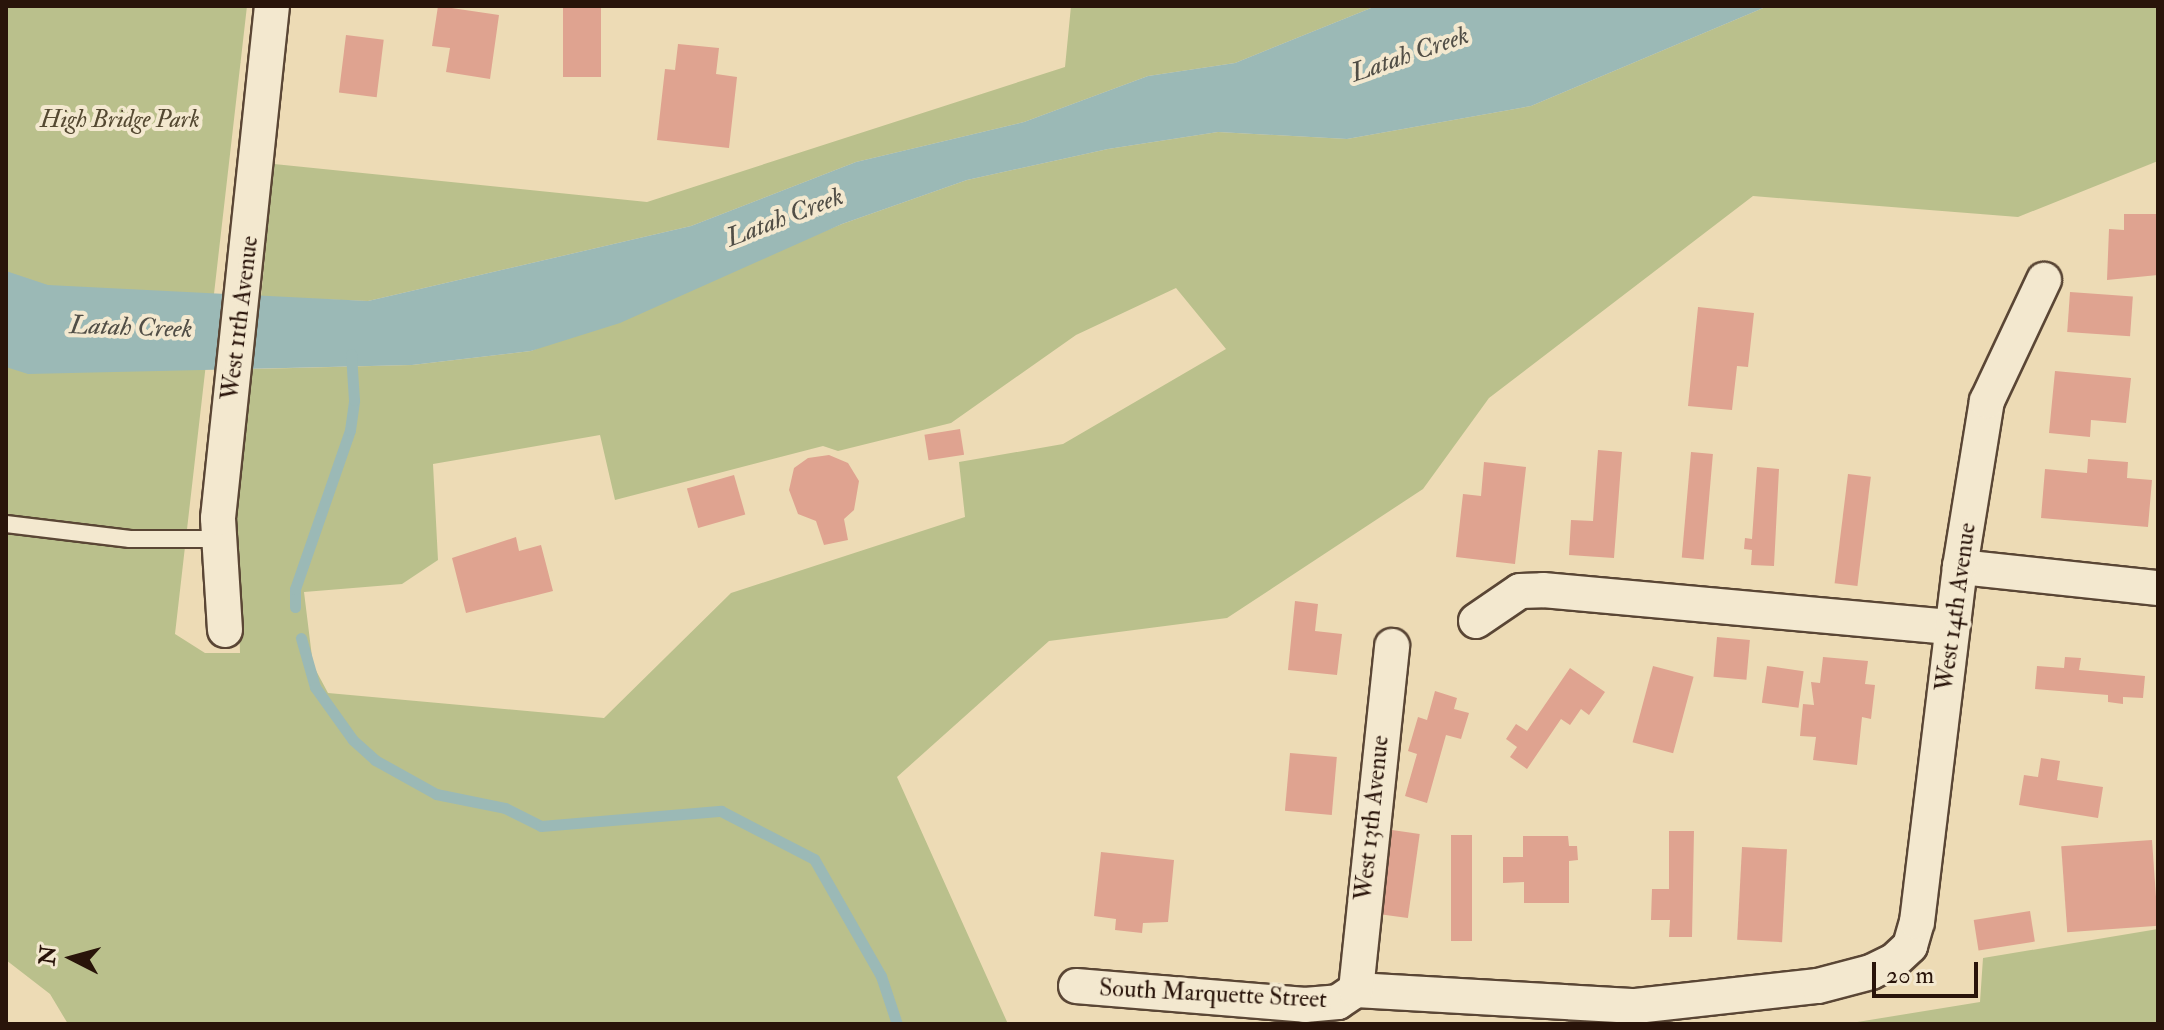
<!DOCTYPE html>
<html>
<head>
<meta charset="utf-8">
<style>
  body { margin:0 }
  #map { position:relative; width:2164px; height:1030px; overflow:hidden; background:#eddbb5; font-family:"IM FELL Double Pica",serif }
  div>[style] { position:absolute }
  .green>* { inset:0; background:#bac08c }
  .water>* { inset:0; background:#9bb9b6 }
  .stream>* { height:11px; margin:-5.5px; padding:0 5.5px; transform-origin:5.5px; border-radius:5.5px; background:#9bb9b6 }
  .building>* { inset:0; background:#dfa390; transform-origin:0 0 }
  .roads { filter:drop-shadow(2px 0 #5a4635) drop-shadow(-2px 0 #5a4635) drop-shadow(0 2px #5a4635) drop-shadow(0 -2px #5a4635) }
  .lane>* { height:16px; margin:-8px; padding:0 8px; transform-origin:8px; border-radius:8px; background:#f3e8cf }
  .street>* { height:34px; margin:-17px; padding:0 17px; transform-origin:17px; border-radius:17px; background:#f3e8cf }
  span { translate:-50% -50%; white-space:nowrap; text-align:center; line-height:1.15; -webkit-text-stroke:8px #f3e8cf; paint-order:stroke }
  .park-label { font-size:24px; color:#544831; font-style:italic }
  .street-label { font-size:24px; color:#29140a }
  .water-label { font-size:26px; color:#514e46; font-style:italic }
  .frame { position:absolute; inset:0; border:8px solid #29140a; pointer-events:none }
  .north { position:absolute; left:32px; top:918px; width:80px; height:80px; -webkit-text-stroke:6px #f3e8cf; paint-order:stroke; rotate:276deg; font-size:22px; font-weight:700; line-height:32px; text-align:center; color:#29140a }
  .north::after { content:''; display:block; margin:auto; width:28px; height:36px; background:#29140a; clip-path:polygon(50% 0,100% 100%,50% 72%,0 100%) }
  .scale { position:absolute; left:1872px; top:962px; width:106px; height:36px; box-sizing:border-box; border:4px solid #29140a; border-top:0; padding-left:10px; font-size:24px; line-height:28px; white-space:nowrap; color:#29140a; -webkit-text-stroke:6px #f3e8cf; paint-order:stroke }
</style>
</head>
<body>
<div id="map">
  <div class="green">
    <i style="clip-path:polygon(evenodd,6px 6px,247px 6px,175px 634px,205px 653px,240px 653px,236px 509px,251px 369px,412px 365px,531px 351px,842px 224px,967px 180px,1108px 149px,1218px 132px,1347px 139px,1531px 106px,1768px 6px,2158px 6px,2158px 161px,2018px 217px,1753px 196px,1489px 398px,1423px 489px,1227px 618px,1049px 641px,897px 777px,1008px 1024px,68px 1024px,50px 994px,6px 960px,6px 6px,1176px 288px,1226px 349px,1063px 444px,959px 462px,965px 517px,731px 593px,604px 718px,328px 693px,313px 665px,304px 592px,402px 584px,438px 560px,433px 464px,600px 435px,615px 500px,823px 446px,838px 451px,951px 423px,1076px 335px,1176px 288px)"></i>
    <i style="clip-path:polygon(1071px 6px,1376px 6px,1235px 63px,1148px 76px,1024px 122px,856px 162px,691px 226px,368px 301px,261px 297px,274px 164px,647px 202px,1065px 67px)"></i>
    <i style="clip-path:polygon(2158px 929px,2158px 1024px,1845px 1024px,1980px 1002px,1983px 958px)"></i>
  </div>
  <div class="water">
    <i style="clip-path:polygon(1376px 6px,1768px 6px,1531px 106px,1347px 139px,1218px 132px,1108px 149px,967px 180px,842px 224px,620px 323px,531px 351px,412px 365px,28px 374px,6px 367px,6px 271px,48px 285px,368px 301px,691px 226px,856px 162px,1024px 122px,1148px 76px,1235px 63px)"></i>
  </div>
  <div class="stream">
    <i style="left:295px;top:607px;width:18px;rotate:-90deg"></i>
    <i style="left:295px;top:589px;width:168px;rotate:-70.9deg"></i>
    <i style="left:350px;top:430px;width:30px;rotate:-82deg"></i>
    <i style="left:354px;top:400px;width:46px;rotate:-93.7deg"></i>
    <i style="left:301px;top:638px;width:51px;rotate:74.1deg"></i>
    <i style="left:315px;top:687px;width:65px;rotate:54.4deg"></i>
    <i style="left:353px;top:740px;width:30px;rotate:42deg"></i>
    <i style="left:375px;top:760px;width:70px;rotate:29.1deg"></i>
    <i style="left:436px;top:794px;width:70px;rotate:11.5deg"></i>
    <i style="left:505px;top:808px;width:40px;rotate:26.6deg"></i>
    <i style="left:541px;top:826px;width:181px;rotate:-4.8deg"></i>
    <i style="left:721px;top:811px;width:105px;rotate:27.3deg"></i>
    <i style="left:814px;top:859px;width:135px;rotate:60.2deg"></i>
    <i style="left:881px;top:976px;width:51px;rotate:71.6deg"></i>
  </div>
  <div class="building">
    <i style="clip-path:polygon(438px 6px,499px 15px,490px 79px,446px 72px,450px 48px,432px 46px)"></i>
    <i style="left:563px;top:6px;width:38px;height:71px"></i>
    <i style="left:346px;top:35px;width:38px;height:58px;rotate:7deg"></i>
    <i style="clip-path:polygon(678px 44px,719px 48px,716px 74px,737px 77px,729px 148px,657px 140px,665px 69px,675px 70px)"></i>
    <i style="clip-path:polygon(2124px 214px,2158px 214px,2158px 275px,2107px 280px,2109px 229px,2124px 230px)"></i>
    <i style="left:2070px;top:292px;width:63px;height:40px;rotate:4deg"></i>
    <i style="clip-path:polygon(1698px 307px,1754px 313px,1748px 367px,1737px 366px,1732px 410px,1688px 406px)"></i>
    <i style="clip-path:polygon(2055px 371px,2131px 378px,2126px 423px,2091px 420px,2090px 437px,2049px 433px)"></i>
    <i style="left:960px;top:429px;width:26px;height:36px;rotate:81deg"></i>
    <i style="clip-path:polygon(1598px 450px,1622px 452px,1614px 558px,1569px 555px,1571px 520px,1593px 521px)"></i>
    <i style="left:1691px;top:452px;width:22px;height:106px;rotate:5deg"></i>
    <i style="clip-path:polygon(829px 455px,848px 463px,859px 481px,854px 510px,844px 519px,848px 540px,824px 545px,816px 521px,798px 514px,789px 490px,794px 468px,808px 458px)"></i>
    <i style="clip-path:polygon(2088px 459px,2128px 462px,2127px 478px,2152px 480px,2148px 527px,2041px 518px,2045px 469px,2087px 473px)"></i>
    <i style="clip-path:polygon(1484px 462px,1526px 467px,1515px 564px,1456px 557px,1463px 494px,1481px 496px)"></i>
    <i style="clip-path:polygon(1757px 467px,1779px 469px,1774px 566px,1751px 565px,1752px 550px,1744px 549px,1745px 538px,1752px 539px)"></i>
    <i style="left:1848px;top:474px;width:23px;height:110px;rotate:7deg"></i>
    <i style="left:734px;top:475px;width:41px;height:49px;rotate:74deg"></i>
    <i style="clip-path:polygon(516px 537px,519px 551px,541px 545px,553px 591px,466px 613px,452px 558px)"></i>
    <i style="clip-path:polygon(1295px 601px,1318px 604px,1315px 631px,1342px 634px,1337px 675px,1288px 670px)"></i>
    <i style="left:1717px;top:637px;width:33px;height:40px;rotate:5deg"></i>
    <i style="clip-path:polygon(1823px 657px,1868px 661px,1865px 684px,1875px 685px,1871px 719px,1862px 717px,1857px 765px,1813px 760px,1816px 737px,1800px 736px,1803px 704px,1814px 705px,1811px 682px,1820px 683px)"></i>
    <i style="clip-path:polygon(2065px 657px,2081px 658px,2079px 670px,2145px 676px,2143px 698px,2123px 697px,2123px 704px,2108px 702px,2108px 695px,2035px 689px,2037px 666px,2064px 668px)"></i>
    <i style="left:1653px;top:666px;width:42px;height:79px;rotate:15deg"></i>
    <i style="left:1767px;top:666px;width:37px;height:37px;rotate:8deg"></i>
    <i style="clip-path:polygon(1570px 668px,1605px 692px,1589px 715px,1581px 709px,1570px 725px,1561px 719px,1527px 769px,1510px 757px,1517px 747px,1506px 739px,1516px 724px,1527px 731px)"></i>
    <i style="clip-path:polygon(1435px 691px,1457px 698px,1454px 709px,1469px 713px,1461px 739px,1446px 735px,1427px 803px,1405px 796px,1417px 754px,1408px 751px,1418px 717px,1427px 720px)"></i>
    <i style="left:1290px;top:753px;width:47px;height:58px;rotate:5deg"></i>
    <i style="clip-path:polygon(2041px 758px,2060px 761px,2057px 780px,2103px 787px,2098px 818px,2019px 805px,2024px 775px,2038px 777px)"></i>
    <i style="left:1392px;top:830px;width:28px;height:85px;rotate:8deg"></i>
    <i style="clip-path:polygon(1669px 831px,1694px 831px,1692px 937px,1669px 937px,1670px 920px,1651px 920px,1652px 889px,1669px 889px)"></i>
    <i style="left:1451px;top:835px;width:21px;height:106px"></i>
    <i style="clip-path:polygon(1523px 836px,1568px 836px,1569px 846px,1577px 846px,1578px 860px,1569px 861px,1569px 903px,1524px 903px,1524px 882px,1503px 883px,1503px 857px,1523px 857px)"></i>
    <i style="left:2152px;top:840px;width:86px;height:91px;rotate:86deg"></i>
    <i style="left:1742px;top:847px;width:45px;height:93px;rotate:3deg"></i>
    <i style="clip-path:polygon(1101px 852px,1174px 860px,1168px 922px,1143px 923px,1142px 933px,1115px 930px,1116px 919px,1094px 916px)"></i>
    <i style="left:2030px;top:911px;width:31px;height:57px;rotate:81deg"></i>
  </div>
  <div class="roads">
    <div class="lane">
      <i style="left:6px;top:524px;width:125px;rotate:6.9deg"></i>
      <i style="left:130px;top:539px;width:87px"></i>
    </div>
    <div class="street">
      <i style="left:1960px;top:567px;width:199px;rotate:6.1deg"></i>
      <i style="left:1476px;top:621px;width:53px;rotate:-34.3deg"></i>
      <i style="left:1520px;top:591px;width:23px;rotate:-2deg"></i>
      <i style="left:1543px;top:590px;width:411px;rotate:5.2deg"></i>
      <i style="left:225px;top:630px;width:112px;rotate:-93.6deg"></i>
      <i style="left:218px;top:518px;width:515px;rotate:-83.98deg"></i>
      <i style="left:1076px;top:986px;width:230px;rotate:4.7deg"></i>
      <i style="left:1305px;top:1005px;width:33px;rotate:-5deg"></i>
      <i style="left:1338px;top:1002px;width:22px;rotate:-34deg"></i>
      <i style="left:1356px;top:990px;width:280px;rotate:3.3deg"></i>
      <i style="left:1636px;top:1006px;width:183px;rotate:-6.3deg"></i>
      <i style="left:1818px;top:986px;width:55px;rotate:-14.8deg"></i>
      <i style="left:1871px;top:972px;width:25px;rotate:-26deg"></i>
      <i style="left:1894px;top:961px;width:22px;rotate:-43deg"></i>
      <i style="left:1910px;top:946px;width:25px;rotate:-74deg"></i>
      <i style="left:1917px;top:922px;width:358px;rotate:-83.1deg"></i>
      <i style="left:1960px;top:567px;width:168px;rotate:-80.8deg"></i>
      <i style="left:1987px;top:401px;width:134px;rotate:-64.8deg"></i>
      <i style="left:1356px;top:990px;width:346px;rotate:-84deg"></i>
    </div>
  </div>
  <div class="park-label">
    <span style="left:120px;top:120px">High Bridge Park</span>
  </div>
  <div class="street-label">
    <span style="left:240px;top:318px;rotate:-83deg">West 11th Avenue</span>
    <span style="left:1956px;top:607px;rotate:-82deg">West 14th Avenue</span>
    <span style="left:1372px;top:818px;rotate:-84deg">West 13th Avenue</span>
    <span style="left:1213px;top:994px;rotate:3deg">South Marquette Street</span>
  </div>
  <div class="water-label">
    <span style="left:1410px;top:55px;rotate:-19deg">Latah Creek</span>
    <span style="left:785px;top:218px;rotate:-21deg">Latah Creek</span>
    <span style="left:131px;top:328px;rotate:2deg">Latah Creek</span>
  </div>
  <div class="frame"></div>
  <div class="north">N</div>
  <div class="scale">20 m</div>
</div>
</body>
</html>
